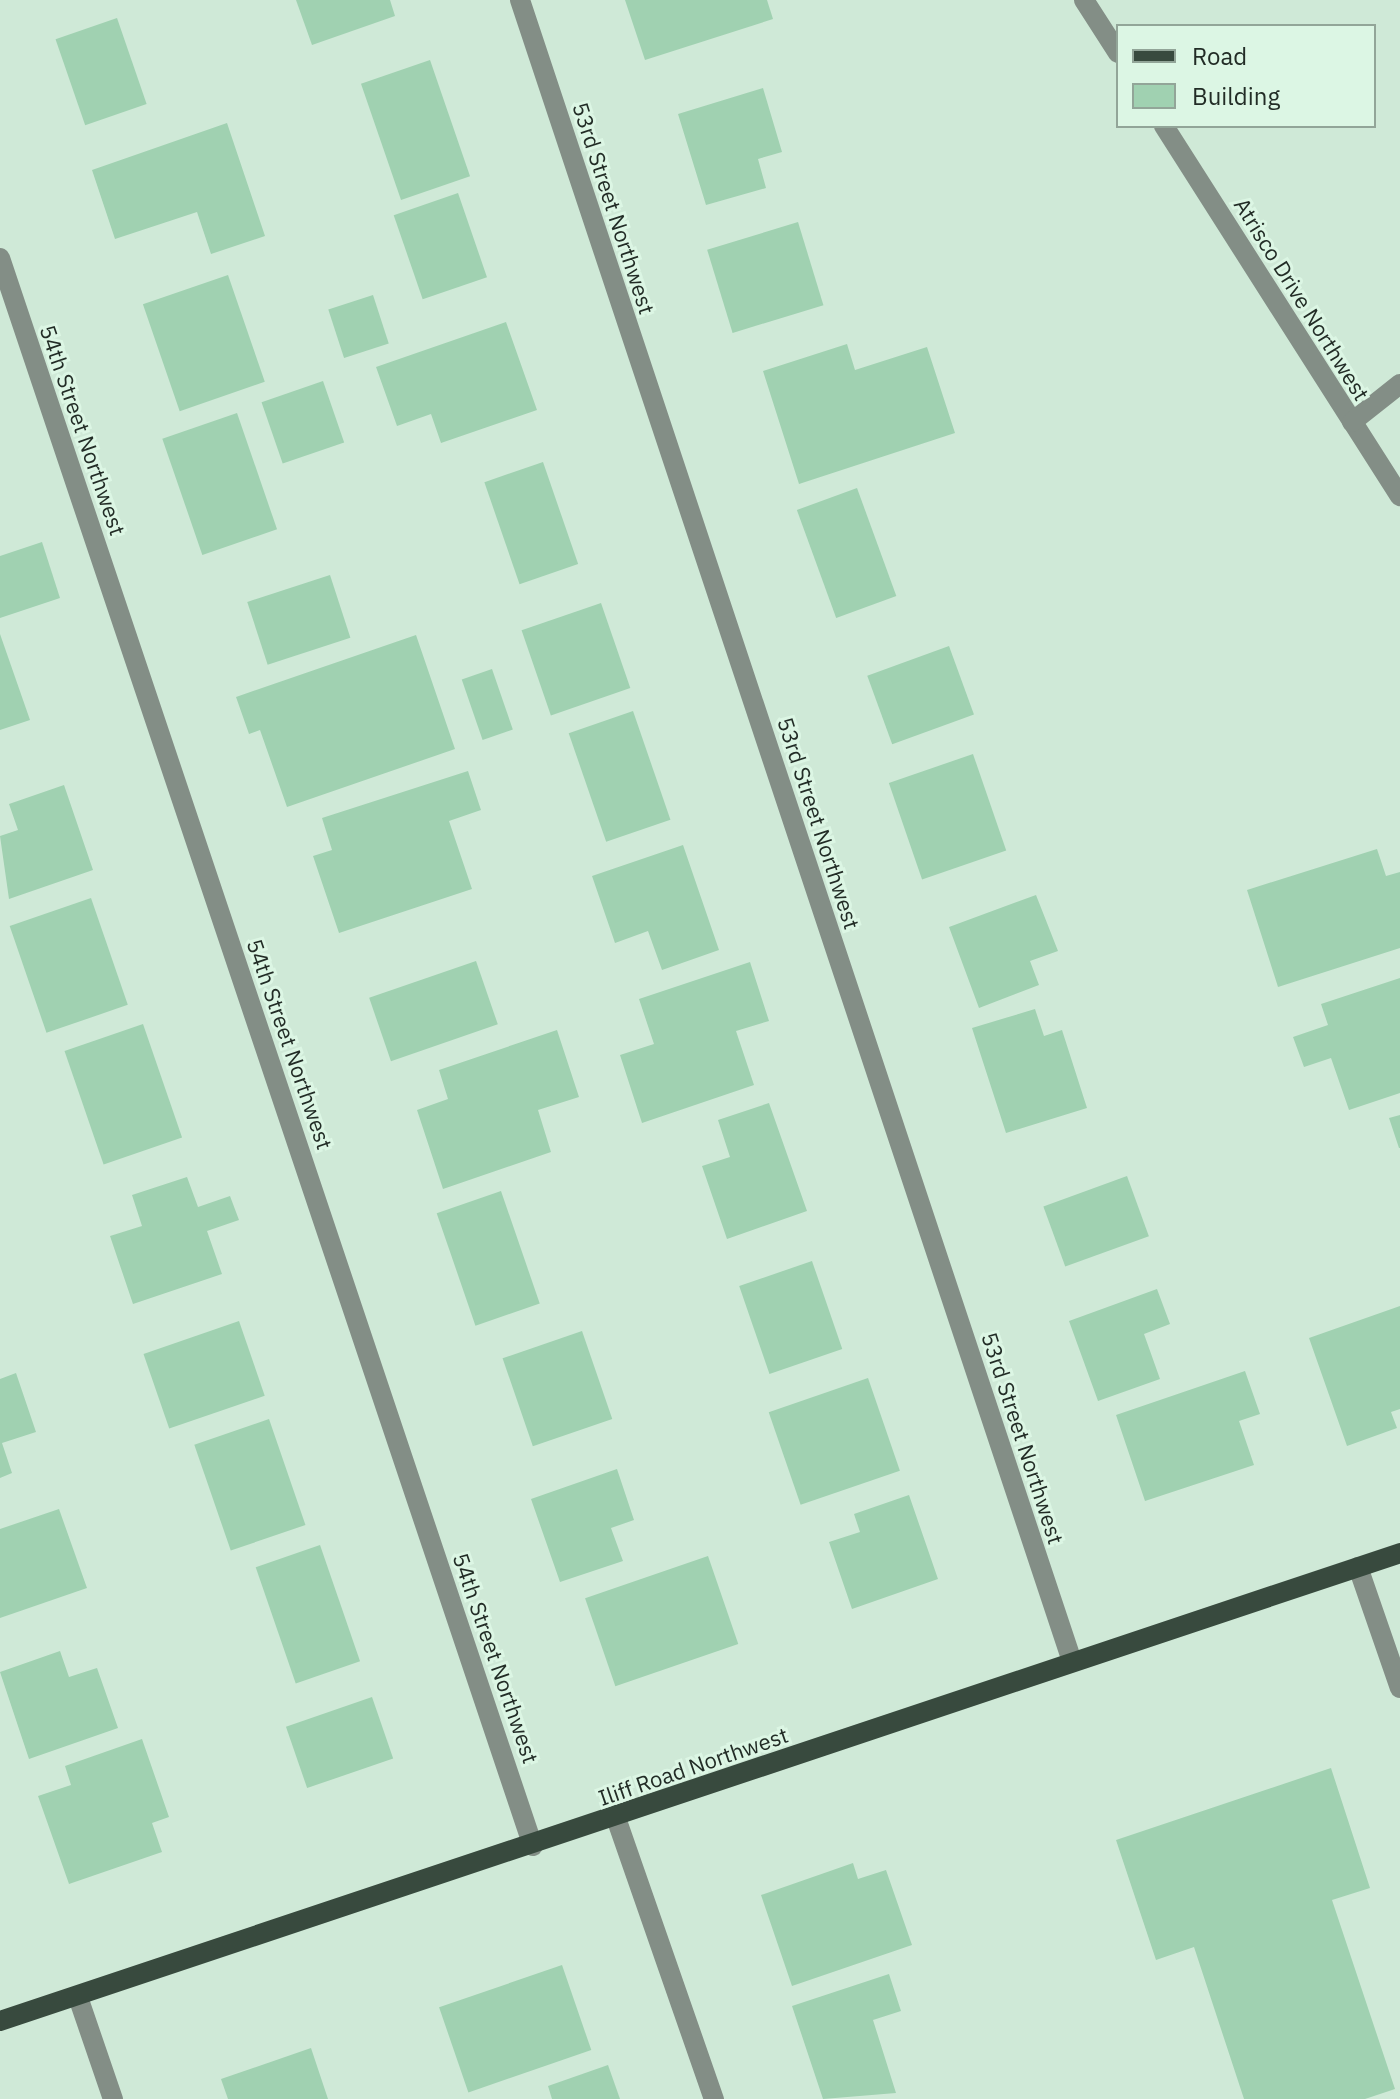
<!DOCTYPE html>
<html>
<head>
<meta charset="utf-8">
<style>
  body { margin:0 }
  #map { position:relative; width:1400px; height:2099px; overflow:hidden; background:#cfe9d7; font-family:"IBM Plex Sans",sans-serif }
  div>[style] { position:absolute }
  .building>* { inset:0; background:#a0d1b1; transform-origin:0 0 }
  .minor>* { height:20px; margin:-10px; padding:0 10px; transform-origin:10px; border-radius:10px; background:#838e86 }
  .major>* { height:20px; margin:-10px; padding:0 10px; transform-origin:10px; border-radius:10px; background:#384a3e }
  span { translate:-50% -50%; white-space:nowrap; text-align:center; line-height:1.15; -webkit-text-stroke:6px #dcf6e4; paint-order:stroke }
  .street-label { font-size:22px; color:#222c26 }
  .legend { position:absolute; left:1116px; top:24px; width:260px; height:104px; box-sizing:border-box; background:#dcf6e4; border:2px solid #92a598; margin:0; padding:10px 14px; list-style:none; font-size:24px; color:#222c26 }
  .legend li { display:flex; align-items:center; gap:16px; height:40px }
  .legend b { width:40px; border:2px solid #92a598 }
</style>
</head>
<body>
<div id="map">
  <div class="building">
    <i style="clip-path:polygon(296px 0,390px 0,395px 16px,312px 45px)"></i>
    <i style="clip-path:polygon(625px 0,767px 0,773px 19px,645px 60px)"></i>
    <i style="left:117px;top:18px;width:91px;height:65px;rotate:71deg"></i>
    <i style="left:430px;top:60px;width:123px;height:73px;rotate:71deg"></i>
    <i style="clip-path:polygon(763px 88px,782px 152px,758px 159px,766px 188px,706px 205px,678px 114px)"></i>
    <i style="clip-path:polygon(227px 123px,265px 236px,211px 254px,197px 212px,115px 239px,92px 170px)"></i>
    <i style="left:458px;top:193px;width:89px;height:68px;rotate:71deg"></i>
    <i style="left:798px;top:222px;width:87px;height:95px;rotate:73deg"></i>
    <i style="left:228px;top:275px;width:113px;height:90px;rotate:71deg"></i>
    <i style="left:373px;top:295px;width:51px;height:47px;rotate:72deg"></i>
    <i style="clip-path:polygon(506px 322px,537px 410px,441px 443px,431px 414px,397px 426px,376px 367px)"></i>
    <i style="clip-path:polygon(847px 344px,855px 370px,927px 347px,955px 433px,799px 484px,763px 371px)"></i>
    <i style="left:323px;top:381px;width:65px;height:65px;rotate:71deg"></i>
    <i style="left:237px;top:413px;width:123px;height:79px;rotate:71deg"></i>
    <i style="left:543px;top:462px;width:108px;height:62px;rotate:71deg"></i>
    <i style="left:857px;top:488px;width:115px;height:64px;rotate:70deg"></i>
    <i style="clip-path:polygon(42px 542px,60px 598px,0 618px,0 556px)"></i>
    <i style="left:330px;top:575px;width:66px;height:87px;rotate:72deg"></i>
    <i style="left:601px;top:603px;width:90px;height:84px;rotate:71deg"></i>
    <i style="clip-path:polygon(0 634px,30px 720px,0 730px)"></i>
    <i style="clip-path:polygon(416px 635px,455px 749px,287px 807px,260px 730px,249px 734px,236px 697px)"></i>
    <i style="left:949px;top:646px;width:73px;height:87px;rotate:70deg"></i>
    <i style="left:492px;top:669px;width:64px;height:32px;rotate:71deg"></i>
    <i style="left:633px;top:711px;width:115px;height:68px;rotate:71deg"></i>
    <i style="left:973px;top:754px;width:102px;height:89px;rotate:71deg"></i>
    <i style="clip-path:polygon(468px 771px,481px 810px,449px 821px,472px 889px,339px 933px,313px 856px,332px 850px,322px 818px)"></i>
    <i style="clip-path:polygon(64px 785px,93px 870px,9px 899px,0 836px,18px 830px,9px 804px)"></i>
    <i style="clip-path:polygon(683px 845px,719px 950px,662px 970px,648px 931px,615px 943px,592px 876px)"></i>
    <i style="clip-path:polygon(1377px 849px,1386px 876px,1400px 872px,1400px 948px,1278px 987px,1247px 890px)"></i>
    <i style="clip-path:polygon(1036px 895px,1058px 951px,1030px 961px,1039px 985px,979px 1008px,949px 927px)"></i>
    <i style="left:91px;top:898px;width:113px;height:86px;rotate:71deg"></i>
    <i style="left:476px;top:961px;width:67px;height:113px;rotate:71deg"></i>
    <i style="clip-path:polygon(750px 962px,769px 1021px,736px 1031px,754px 1085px,642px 1123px,620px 1055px,654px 1044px,639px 999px)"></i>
    <i style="clip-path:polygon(1400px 978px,1400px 1093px,1349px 1110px,1331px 1058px,1304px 1067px,1293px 1037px,1328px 1025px,1321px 1004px)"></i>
    <i style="clip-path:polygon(1035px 1009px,1044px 1036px,1062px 1030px,1087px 1108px,1006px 1133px,972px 1028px)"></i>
    <i style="left:143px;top:1024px;width:120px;height:83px;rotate:71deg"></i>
    <i style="clip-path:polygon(557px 1030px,579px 1097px,538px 1110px,551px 1152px,443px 1189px,417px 1110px,448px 1099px,439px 1070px)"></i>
    <i style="clip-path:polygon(769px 1103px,807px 1211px,727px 1239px,702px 1166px,730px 1157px,718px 1120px)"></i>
    <i style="clip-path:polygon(1400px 1115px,1400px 1148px,1399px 1148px,1389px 1118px)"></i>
    <i style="left:1127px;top:1176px;width:64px;height:89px;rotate:70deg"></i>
    <i style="clip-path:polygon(187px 1177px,198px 1207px,230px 1196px,239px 1220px,207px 1231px,222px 1274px,133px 1304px,110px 1236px,142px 1226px,132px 1195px)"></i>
    <i style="left:501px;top:1191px;width:119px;height:68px;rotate:71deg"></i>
    <i style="left:812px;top:1261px;width:93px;height:77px;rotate:71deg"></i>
    <i style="clip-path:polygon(1157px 1289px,1170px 1324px,1144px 1334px,1160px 1379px,1098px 1401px,1069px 1321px)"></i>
    <i style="clip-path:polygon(1400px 1306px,1400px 1409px,1391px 1412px,1397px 1428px,1347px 1446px,1309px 1338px)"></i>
    <i style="left:239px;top:1321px;width:79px;height:101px;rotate:71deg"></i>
    <i style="left:582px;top:1331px;width:93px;height:84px;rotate:71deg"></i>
    <i style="clip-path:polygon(1245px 1371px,1260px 1414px,1239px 1421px,1254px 1465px,1145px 1501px,1116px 1415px)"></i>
    <i style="clip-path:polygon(16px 1373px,36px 1432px,2px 1443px,12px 1473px,0 1478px,0 1379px)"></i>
    <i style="left:868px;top:1378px;width:98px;height:105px;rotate:71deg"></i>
    <i style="left:269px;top:1419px;width:112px;height:79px;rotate:71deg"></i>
    <i style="clip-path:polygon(617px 1469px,634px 1520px,611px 1528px,623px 1561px,560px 1582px,531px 1499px)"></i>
    <i style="clip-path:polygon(909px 1495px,938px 1579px,852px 1609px,829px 1542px,860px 1532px,854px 1514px)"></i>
    <i style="clip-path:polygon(59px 1509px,87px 1588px,0 1618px,0 1529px)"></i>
    <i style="left:320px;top:1545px;width:123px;height:68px;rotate:71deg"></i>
    <i style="left:708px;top:1556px;width:93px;height:130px;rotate:71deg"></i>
    <i style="clip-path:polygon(60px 1651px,69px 1677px,97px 1668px,118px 1728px,29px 1759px,0 1672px)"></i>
    <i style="left:372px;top:1697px;width:65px;height:91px;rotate:71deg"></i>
    <i style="clip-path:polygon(142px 1739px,169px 1817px,152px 1823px,162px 1852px,69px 1884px,38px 1796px,71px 1785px,65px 1766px)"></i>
    <i style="clip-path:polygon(1331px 1768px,1370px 1888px,1332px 1900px,1395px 2089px,1365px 2099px,1244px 2099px,1194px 1947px,1156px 1960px,1116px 1840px)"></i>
    <i style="clip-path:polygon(853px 1863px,858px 1879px,886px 1870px,912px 1945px,792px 1986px,761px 1895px)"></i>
    <i style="left:562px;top:1965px;width:90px;height:130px;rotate:71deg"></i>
    <i style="clip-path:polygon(889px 1974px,901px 2011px,873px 2020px,896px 2093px,823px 2099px,792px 2006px)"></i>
    <i style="clip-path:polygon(311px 2048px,328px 2099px,228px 2099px,221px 2079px)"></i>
    <i style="clip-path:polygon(608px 2065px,620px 2099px,552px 2099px,548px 2086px)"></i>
  </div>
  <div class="minor">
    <i style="left:520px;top:0;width:1750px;rotate:71.62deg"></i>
    <i style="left:1084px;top:0;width:63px;rotate:57.3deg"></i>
    <i style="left:1164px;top:126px;width:439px;rotate:57.5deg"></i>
    <i style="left:0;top:258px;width:1675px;rotate:71.45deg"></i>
    <i style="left:1352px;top:422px;width:61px;rotate:-38.4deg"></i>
    <i style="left:1358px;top:1567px;width:128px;rotate:70.9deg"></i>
    <i style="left:616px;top:1818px;width:298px;rotate:70.8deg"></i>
    <i style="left:78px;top:1997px;width:108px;rotate:71.1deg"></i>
  </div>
  <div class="major">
    <i style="left:0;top:2021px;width:1476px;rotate:-18.48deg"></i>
  </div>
  <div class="street-label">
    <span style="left:614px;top:208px;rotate:72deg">53rd Street Northwest</span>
    <span style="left:1302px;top:299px;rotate:58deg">Atrisco Drive Northwest</span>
    <span style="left:83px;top:430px;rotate:71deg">54th Street Northwest</span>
    <span style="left:819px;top:823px;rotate:72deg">53rd Street Northwest</span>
    <span style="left:290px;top:1044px;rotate:71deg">54th Street Northwest</span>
    <span style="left:1023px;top:1438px;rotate:72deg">53rd Street Northwest</span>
    <span style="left:496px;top:1658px;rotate:71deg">54th Street Northwest</span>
    <span style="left:693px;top:1766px;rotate:-19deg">Iliff Road Northwest</span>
  </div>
  <ul class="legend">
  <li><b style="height:10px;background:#384a3e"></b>Road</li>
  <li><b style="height:22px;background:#a0d1b1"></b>Building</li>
  </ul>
</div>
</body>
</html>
